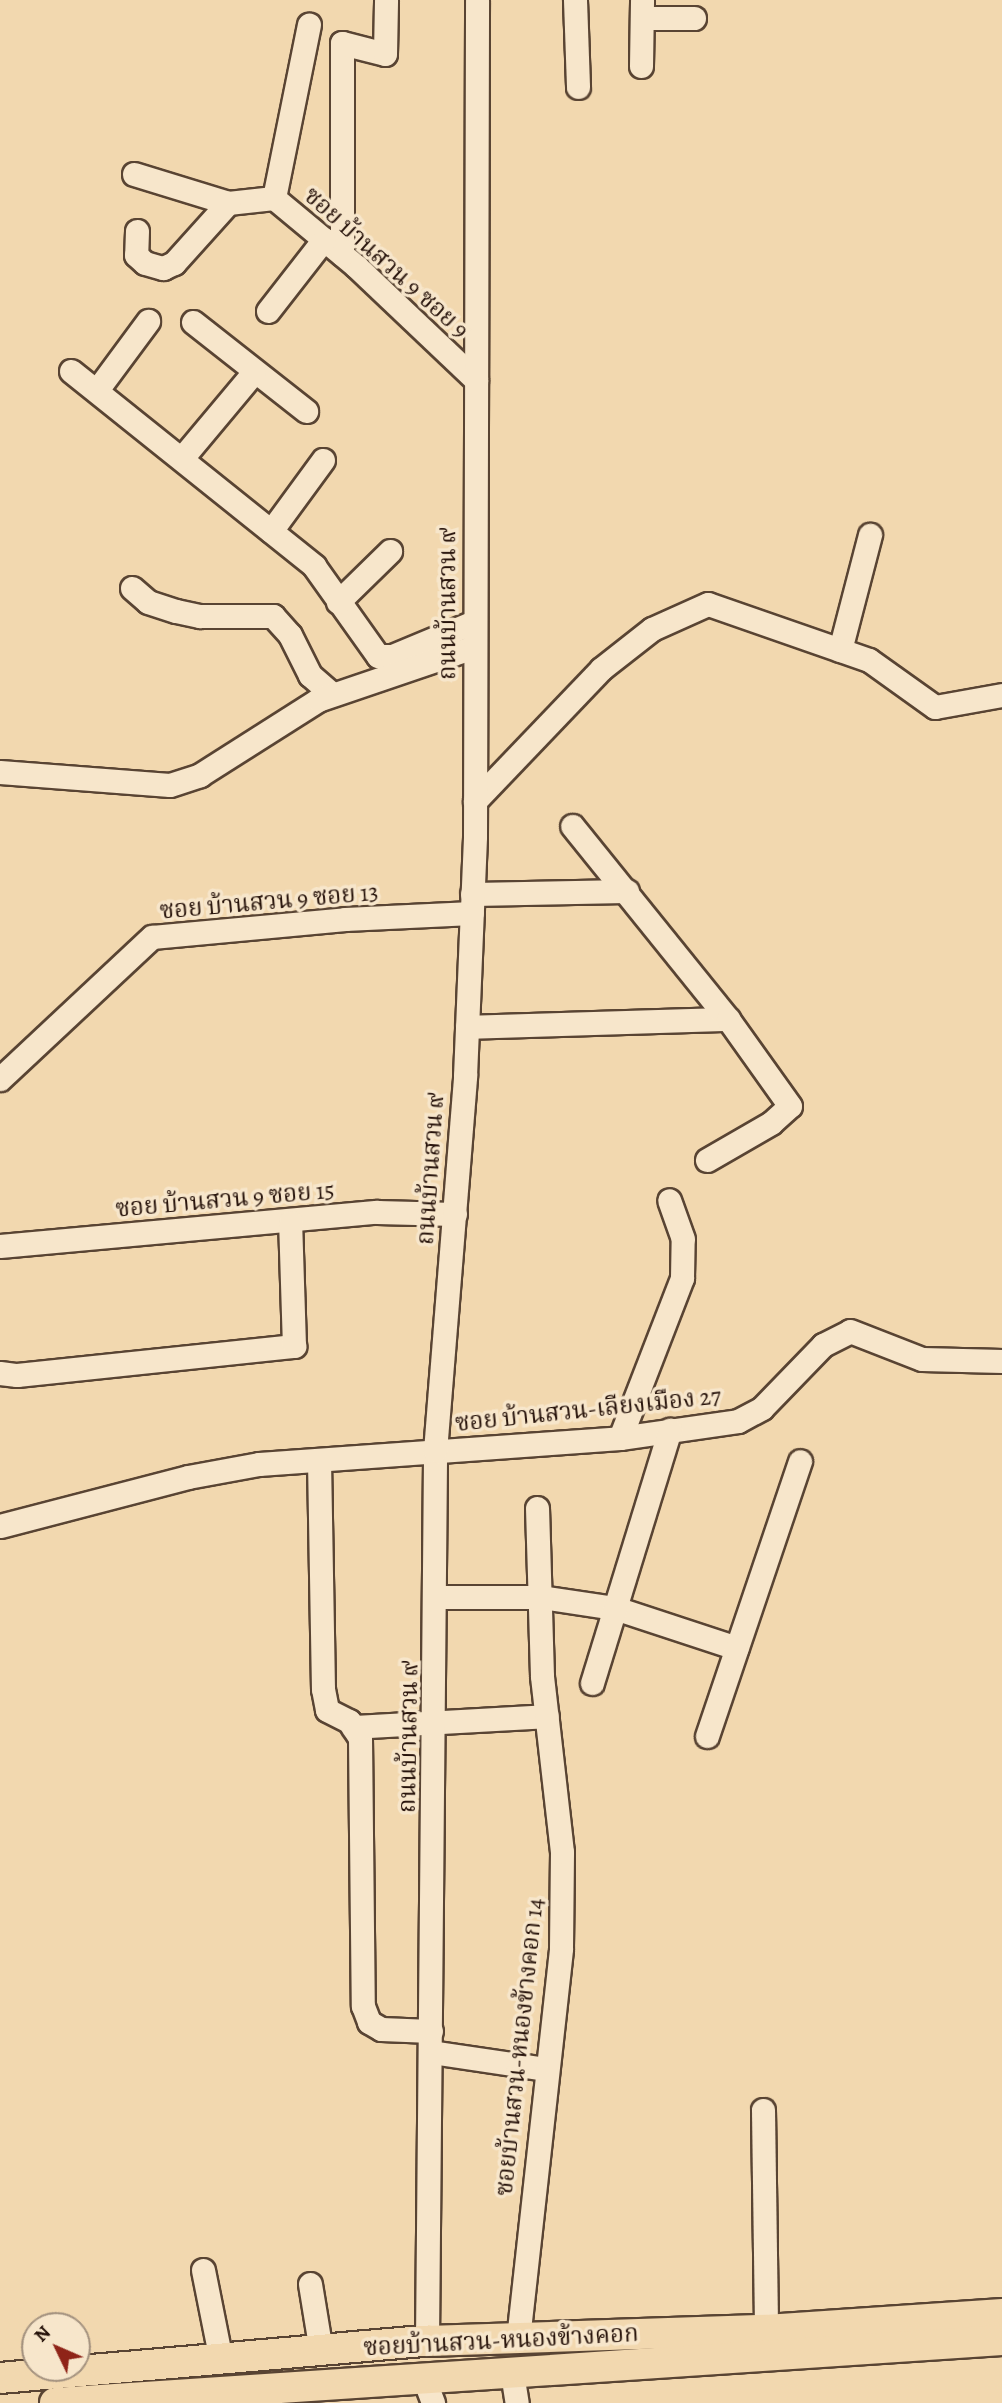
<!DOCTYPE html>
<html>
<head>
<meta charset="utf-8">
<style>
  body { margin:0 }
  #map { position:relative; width:1002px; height:2403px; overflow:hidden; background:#f2d8af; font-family:Alegreya,"Noto Serif Thai",serif }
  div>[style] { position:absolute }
  .roads { filter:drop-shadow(2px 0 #594433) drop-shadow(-2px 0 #594433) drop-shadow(0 2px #594433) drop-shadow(0 -2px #594433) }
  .minor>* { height:23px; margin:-11.5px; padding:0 11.5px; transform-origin:11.5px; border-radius:11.5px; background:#f7e6cb }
  .major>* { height:30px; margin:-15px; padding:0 15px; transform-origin:15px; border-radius:15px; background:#f2d8af }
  span { translate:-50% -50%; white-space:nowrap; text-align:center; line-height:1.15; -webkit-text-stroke:7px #f7e6cb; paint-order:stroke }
  .street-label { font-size:24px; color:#26120a }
  .north { position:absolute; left:21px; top:2312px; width:70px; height:70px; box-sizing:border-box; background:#f7e6cb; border:2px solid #a3917e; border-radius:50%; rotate:314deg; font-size:19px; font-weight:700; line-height:28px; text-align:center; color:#26120a }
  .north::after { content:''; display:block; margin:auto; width:24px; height:32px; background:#8f2418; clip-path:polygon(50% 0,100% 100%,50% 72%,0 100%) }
</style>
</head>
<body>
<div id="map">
  <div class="roads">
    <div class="minor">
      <i style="left:575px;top:0;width:87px;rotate:88deg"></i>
      <i style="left:642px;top:18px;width:52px"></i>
      <i style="left:641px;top:66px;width:66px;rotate:-89.1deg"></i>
      <i style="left:134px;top:174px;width:98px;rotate:17.1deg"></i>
      <i style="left:228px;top:203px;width:46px;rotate:-6.2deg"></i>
      <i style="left:274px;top:198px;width:108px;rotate:39.7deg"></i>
      <i style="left:357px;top:267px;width:164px;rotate:43.5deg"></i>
      <i style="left:274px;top:198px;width:177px;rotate:-78.6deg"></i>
      <i style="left:137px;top:231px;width:24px;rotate:92deg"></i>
      <i style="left:136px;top:255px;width:12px;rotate:42deg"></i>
      <i style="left:145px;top:263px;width:19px;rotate:16deg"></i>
      <i style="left:163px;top:268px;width:12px;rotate:-24deg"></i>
      <i style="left:174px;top:263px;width:81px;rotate:-48deg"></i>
      <i style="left:342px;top:254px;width:211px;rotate:-90deg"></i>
      <i style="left:342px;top:43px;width:44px;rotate:14.3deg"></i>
      <i style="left:385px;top:54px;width:54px;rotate:-88.9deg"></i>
      <i style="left:268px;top:311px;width:91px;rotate:-52.1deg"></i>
      <i style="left:193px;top:322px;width:144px;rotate:38.2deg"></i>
      <i style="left:71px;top:371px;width:312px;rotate:38.7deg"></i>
      <i style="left:314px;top:566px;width:110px;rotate:54.6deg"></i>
      <i style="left:378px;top:656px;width:14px"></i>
      <i style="left:392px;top:656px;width:89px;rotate:-22.5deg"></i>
      <i style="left:97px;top:390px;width:86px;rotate:-53.5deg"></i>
      <i style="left:182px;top:458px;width:112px;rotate:-50.1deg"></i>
      <i style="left:271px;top:531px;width:88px;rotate:-53.8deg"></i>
      <i style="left:132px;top:588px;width:21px;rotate:41deg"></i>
      <i style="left:148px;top:602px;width:29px;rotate:18deg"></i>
      <i style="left:176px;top:611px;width:25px;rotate:12deg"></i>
      <i style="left:200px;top:616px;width:73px"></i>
      <i style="left:273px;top:616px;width:25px;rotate:48deg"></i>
      <i style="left:290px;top:635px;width:45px;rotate:63.4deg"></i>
      <i style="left:310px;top:675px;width:29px;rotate:41deg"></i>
      <i style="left:338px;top:602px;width:73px;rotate:-44.4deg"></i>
      <i style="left:840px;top:650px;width:119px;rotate:-75.4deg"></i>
      <i style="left:0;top:772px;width:170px;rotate:4.4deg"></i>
      <i style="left:170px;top:785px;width:32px;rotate:-18deg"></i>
      <i style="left:200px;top:775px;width:140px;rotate:-32.4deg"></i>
      <i style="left:318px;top:700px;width:165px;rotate:-18.8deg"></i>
      <i style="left:475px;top:801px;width:182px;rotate:-46.3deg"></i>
      <i style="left:601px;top:669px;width:65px;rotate:-38.1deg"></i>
      <i style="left:652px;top:629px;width:61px;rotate:-24.1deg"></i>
      <i style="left:708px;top:604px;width:170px;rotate:19.2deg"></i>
      <i style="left:869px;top:660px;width:81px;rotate:35.5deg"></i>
      <i style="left:935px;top:707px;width:68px;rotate:-10.2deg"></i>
      <i style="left:472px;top:894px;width:155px;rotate:-1.1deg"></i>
      <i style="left:467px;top:1027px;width:261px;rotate:-1.8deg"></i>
      <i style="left:728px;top:1019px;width:248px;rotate:-128.9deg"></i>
      <i style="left:0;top:1079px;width:208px;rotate:-43.1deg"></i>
      <i style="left:152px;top:937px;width:194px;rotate:-5.3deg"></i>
      <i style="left:345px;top:919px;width:127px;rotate:-2.7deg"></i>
      <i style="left:707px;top:1160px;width:74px;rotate:-30deg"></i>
      <i style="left:771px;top:1123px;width:25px;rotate:-42deg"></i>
      <i style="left:790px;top:1106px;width:107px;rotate:-125.5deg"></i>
      <i style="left:0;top:1246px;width:379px;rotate:-5.2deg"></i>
      <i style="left:377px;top:1212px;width:78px;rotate:1.5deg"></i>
      <i style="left:0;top:1373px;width:17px;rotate:7deg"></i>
      <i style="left:17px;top:1375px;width:279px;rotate:-6deg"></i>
      <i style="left:294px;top:1346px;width:124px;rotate:-91.8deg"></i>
      <i style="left:620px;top:1438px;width:172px;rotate:-68.8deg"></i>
      <i style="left:682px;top:1278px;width:39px;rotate:-89deg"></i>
      <i style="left:683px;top:1239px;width:41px;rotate:-109.7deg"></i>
      <i style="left:319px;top:1460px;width:229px;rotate:89deg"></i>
      <i style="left:323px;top:1689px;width:21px;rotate:79deg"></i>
      <i style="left:327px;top:1710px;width:25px;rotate:27deg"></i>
      <i style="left:349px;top:1721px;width:20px;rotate:57deg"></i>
      <i style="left:360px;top:1738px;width:268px;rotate:89.4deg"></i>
      <i style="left:363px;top:2006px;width:17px;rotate:69deg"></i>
      <i style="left:369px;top:2022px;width:14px;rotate:30deg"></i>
      <i style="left:381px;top:2029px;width:50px;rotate:2.3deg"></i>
      <i style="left:0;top:1526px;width:194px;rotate:-14.6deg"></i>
      <i style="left:188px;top:1477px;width:72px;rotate:-10.4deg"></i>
      <i style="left:259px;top:1464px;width:362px;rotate:-4.1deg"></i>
      <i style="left:620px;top:1438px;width:119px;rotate:-8.2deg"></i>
      <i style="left:738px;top:1421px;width:27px;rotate:-28deg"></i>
      <i style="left:762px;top:1408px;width:88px;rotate:-45.9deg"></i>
      <i style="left:823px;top:1345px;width:30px;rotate:-27deg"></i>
      <i style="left:850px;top:1331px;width:77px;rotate:21.3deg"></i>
      <i style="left:922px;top:1359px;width:80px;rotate:1.4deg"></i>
      <i style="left:436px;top:1597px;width:105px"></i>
      <i style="left:541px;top:1597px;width:75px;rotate:8.5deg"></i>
      <i style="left:615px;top:1608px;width:128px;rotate:18.2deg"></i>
      <i style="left:592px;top:1683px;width:265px;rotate:-72.9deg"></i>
      <i style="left:353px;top:1727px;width:194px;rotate:-3.2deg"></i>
      <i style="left:707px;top:1736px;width:290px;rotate:-71.3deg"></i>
      <i style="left:431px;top:2052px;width:115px;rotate:8.5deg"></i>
      <i style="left:763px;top:2110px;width:220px;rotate:89.2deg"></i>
      <i style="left:203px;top:2270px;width:92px;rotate:78.7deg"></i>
      <i style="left:310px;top:2284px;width:68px;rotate:80.7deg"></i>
      <i style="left:518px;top:2339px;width:393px;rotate:-83.7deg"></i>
      <i style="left:561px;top:1948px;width:96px;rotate:-89.4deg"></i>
      <i style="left:562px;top:1852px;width:177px;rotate:-96.5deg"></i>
      <i style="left:542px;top:1676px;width:168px;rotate:-91.7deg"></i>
      <i style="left:427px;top:2341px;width:890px;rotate:-89.48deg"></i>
      <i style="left:435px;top:1451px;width:376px;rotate:-85.4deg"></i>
      <i style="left:465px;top:1076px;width:240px;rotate:-87.6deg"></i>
      <i style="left:475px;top:836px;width:836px;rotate:-89.86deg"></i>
      <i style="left:512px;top:2373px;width:30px;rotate:81deg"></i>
      <i style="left:424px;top:2379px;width:26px;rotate:69deg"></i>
    </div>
    <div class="major">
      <i style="left:0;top:2378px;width:429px;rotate:-5deg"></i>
      <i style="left:427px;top:2341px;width:339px;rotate:-1.9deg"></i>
      <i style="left:766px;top:2330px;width:237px;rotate:-3.9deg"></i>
      <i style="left:55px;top:2403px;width:949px;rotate:-3.81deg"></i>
    </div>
  </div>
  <div class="street-label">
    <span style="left:386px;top:263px;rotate:42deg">ซอย บ้านสวน 9 ซอย 9</span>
    <span style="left:448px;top:604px;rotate:-90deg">ถนนบ้านสวน ๙</span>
    <span style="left:269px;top:902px;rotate:-5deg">ซอย บ้านสวน 9 ซอย 13</span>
    <span style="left:431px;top:1169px;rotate:-86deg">ถนนบ้านสวน ๙</span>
    <span style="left:225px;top:1200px;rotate:-5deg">ซอย บ้านสวน 9 ซอย 15</span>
    <span style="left:588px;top:1410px;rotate:-6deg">ซอย บ้านสวน-เลียงเมือง 27</span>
    <span style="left:409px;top:1737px;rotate:-89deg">ถนนบ้านสวน ๙</span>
    <span style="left:520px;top:2047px;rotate:-84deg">ซอยบ้านสวน-หนองข้างคอก 14</span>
    <span style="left:501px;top:2341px;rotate:-3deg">ซอยบ้านสวน-หนองข้างคอก</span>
  </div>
  <div class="north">N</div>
</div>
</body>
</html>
